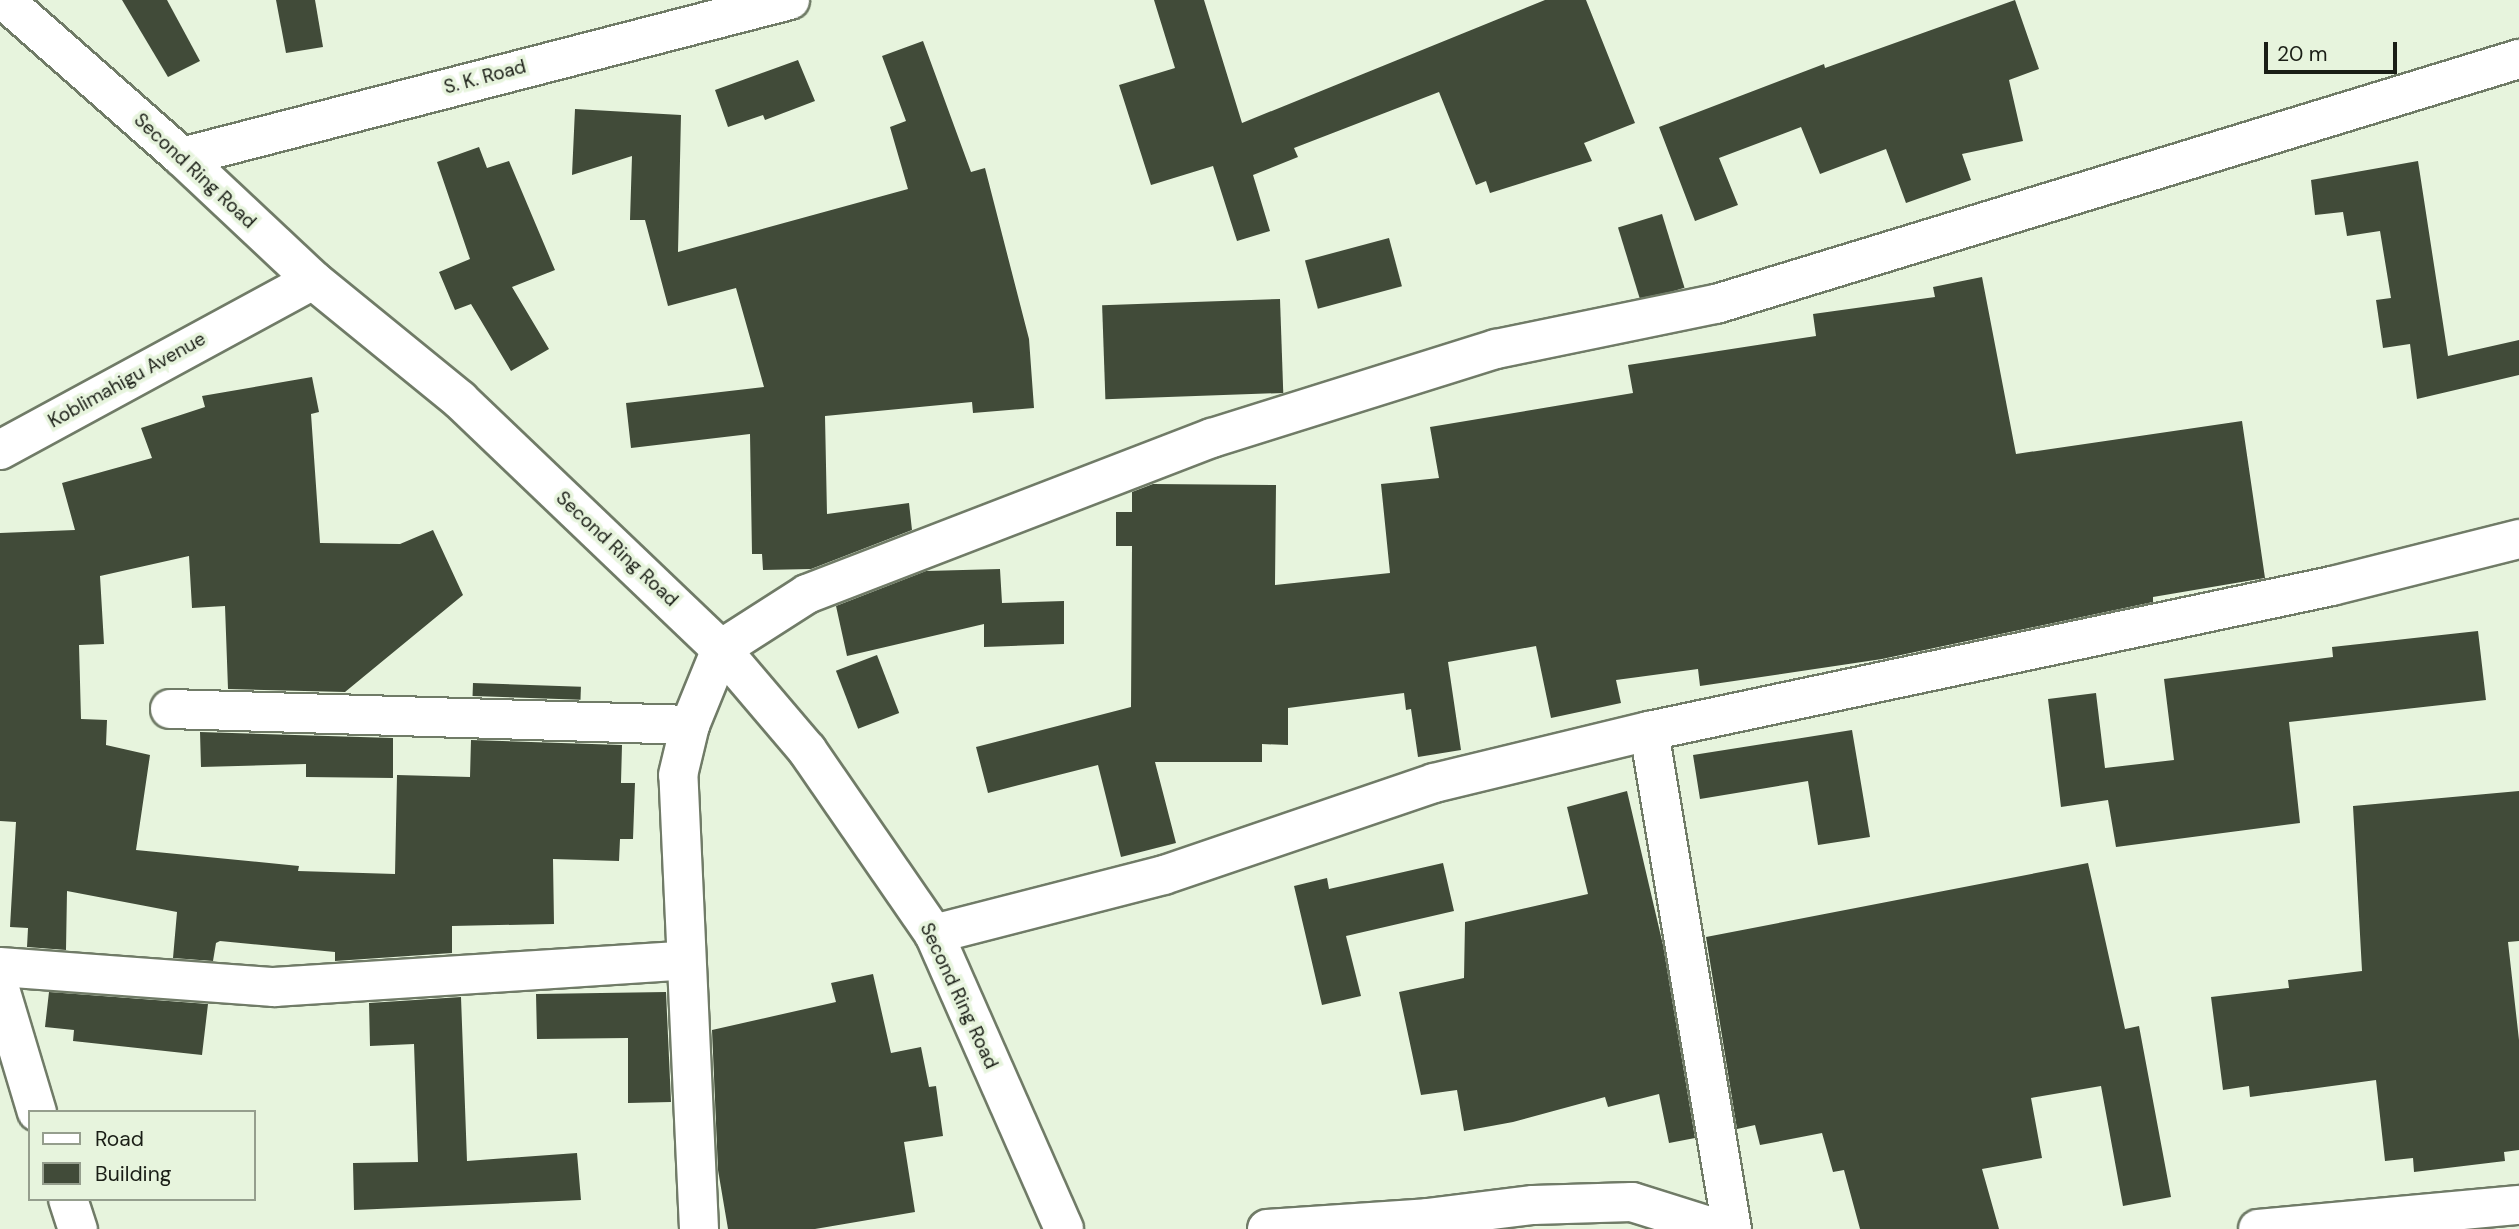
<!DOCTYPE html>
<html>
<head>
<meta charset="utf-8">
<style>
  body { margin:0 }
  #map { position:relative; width:2519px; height:1229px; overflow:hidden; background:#e7f4dd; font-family:"DM Sans",sans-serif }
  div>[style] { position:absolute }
  .building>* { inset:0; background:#414b39; transform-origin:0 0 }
  .roads { filter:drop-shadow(2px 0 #707b67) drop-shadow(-2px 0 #707b67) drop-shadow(0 2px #707b67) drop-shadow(0 -2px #707b67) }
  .minor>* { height:38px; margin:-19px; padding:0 19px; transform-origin:19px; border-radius:19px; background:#fff }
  span { translate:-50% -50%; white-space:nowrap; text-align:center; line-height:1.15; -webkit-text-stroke:7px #e7f4dd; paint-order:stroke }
  .street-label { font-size:19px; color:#1a1e16 }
  .legend { position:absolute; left:28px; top:1110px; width:228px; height:91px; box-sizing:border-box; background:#e7f4dd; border:2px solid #959e8d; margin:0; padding:9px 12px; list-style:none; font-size:21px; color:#1a1e16 }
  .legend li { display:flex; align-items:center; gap:14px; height:35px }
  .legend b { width:35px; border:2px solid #959e8d }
  .scale { position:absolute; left:2264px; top:42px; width:133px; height:32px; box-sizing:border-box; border:4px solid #1a1e16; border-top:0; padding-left:9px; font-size:21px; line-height:24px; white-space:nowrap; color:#1a1e16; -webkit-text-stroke:5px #e7f4dd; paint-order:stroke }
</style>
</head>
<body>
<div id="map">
  <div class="building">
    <i style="clip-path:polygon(122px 0,167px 0,200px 61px,168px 77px)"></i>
    <i style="clip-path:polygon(276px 0,315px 0,323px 47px,286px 53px)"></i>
    <i style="clip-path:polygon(1154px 0,1204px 0,1242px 123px,1545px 0,1586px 0,1635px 123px,1584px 143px,1592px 161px,1490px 193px,1486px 181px,1476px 185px,1439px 92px,1294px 148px,1298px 157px,1253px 175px,1270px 231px,1237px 241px,1213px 166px,1151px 185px,1119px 85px,1175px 68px)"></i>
    <i style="clip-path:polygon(2015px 0,2039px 69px,2009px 80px,2023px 141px,1962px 154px,1971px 180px,1906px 203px,1886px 149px,1820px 174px,1801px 127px,1719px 158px,1738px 205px,1695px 221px,1659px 127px,1824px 64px,1825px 68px)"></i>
    <i style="clip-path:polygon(923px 41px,971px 172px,985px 168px,1029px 339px,1034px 408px,973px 413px,972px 402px,825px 416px,827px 514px,909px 503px,912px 530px,811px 569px,763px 570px,762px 554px,752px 554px,750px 434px,631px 448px,626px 403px,764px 387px,736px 288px,668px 306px,645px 220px,630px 220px,632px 156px,572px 175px,575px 109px,681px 115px,678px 252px,908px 189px,890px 127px,906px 121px,882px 56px)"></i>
    <i style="clip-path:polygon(798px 60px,815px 101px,765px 120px,763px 115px,728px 127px,715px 90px)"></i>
    <i style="clip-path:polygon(479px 147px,487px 168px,509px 161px,555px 270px,512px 287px,549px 349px,511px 371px,471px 304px,455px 310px,439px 272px,470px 259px,437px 162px)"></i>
    <i style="clip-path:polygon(2418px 161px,2448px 356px,2519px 340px,2519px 375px,2417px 399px,2410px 344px,2383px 348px,2376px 300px,2391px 298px,2380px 231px,2347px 236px,2343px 212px,2315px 215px,2311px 180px)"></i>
    <i style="left:1662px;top:214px;width:77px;height:46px;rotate:73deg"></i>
    <i style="left:1389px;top:238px;width:50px;height:87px;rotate:75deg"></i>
    <i style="clip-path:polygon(1982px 277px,2016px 454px,2242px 421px,2265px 578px,2153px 597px,2153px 602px,1882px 659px,1700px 686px,1698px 669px,1616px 680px,1621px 703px,1551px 718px,1536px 646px,1448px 662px,1461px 750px,1418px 757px,1411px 709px,1406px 710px,1404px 693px,1288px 708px,1288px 745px,1262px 744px,1262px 762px,1155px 762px,1176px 843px,1121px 857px,1098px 765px,988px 793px,976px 747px,1131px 707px,1132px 546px,1116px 546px,1116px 512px,1132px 512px,1132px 492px,1153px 484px,1276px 485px,1275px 585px,1390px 573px,1381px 484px,1439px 478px,1430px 427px,1633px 393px,1628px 365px,1816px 336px,1813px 314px,1935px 297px,1933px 287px)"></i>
    <i style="left:1280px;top:299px;width:94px;height:178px;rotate:88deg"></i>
    <i style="clip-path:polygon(312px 377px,319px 412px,311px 414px,320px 543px,400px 544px,433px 530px,463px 595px,345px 692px,228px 689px,225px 606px,192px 608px,189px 556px,100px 576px,104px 644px,79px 645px,81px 719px,107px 720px,106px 745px,150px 755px,136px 850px,299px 866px,298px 871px,395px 874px,397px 775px,470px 777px,471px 740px,622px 745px,621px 783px,635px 783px,633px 839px,620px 839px,619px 861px,553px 859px,554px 924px,452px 926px,452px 953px,335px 961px,335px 952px,220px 941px,216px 943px,213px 961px,173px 958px,177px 912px,67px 891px,66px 950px,27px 947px,28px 928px,10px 927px,16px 822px,0 821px,0 533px,75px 530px,62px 483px,152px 458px,141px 428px,205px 407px,202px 396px)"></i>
    <i style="clip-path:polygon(1000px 569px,1002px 603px,1064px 601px,1064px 644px,984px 647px,984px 624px,847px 656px,836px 606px,926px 571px)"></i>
    <i style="clip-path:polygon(2478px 631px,2486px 700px,2289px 722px,2300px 823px,2116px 847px,2108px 800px,2061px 807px,2048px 699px,2096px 693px,2105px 768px,2174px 760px,2164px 679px,2333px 657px,2332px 647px)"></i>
    <i style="left:877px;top:655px;width:62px;height:44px;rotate:69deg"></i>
    <i style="left:473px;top:683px;width:108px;height:13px;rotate:2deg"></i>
    <i style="clip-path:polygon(1852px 730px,1870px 837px,1818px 845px,1808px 781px,1700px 799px,1693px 755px)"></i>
    <i style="clip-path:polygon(200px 732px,393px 738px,393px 778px,306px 777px,306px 764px,201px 767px)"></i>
    <i style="clip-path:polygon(1627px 791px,1663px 945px,1695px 1138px,1669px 1143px,1659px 1094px,1608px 1107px,1605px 1097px,1513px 1122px,1464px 1131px,1457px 1090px,1421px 1095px,1399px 992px,1464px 978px,1465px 922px,1588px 894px,1567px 807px)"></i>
    <i style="clip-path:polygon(2519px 791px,2519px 941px,2508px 942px,2519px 1040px,2519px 1150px,2504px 1152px,2505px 1161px,2414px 1172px,2413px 1158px,2385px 1161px,2376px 1080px,2250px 1097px,2249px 1086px,2223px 1090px,2211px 997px,2289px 988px,2288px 980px,2362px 971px,2353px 806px)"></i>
    <i style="clip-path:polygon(1443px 863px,1454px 911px,1346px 936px,1361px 996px,1322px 1005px,1294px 886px,1327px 878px,1329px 889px)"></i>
    <i style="clip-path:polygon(2088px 863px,2125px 1029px,2139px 1026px,2171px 1197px,2123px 1206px,2101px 1086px,2031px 1098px,2042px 1158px,1982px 1169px,1999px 1229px,1860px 1229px,1844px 1170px,1833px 1172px,1822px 1133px,1760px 1145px,1755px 1125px,1737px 1129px,1706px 937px)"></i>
    <i style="clip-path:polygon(873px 974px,891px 1053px,921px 1047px,929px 1087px,936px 1086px,943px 1136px,904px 1142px,915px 1212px,815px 1229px,728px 1229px,718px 1170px,712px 1030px,836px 1002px,831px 983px)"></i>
    <i style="clip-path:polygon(49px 992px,208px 1004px,202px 1055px,73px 1041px,74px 1030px,45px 1027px)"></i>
    <i style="clip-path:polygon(666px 992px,671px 1102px,628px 1103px,628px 1038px,537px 1039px,536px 994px)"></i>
    <i style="clip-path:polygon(461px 997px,467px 1161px,577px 1153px,581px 1200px,354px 1210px,353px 1163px,418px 1162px,414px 1044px,370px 1046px,369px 1003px)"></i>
  </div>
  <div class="roads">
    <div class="minor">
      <i style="left:4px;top:0;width:237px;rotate:41.4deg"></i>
      <i style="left:182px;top:157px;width:180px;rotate:43.2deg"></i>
      <i style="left:313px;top:280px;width:190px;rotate:39.2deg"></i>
      <i style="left:460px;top:400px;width:361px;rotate:43.7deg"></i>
      <i style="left:721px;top:649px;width:133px;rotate:49.6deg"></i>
      <i style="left:807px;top:750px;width:224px;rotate:55.4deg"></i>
      <i style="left:934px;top:934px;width:322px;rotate:66.2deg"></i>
      <i style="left:182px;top:157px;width:628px;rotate:-14.48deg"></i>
      <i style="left:0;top:450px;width:356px;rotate:-28.5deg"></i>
      <i style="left:170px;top:709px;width:520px;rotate:1.76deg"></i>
      <i style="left:1649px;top:731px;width:505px;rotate:80.54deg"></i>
      <i style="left:934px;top:934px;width:237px;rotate:-14.4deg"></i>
      <i style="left:1164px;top:875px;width:285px;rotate:-18.8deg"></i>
      <i style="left:1434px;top:783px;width:221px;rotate:-13.6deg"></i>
      <i style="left:1649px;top:731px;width:698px;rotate:-11.99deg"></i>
      <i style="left:2332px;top:586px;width:193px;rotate:-14.1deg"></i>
      <i style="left:0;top:967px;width:275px;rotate:4.2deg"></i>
      <i style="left:274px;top:987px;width:413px;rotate:-3.7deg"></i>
      <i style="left:0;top:989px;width:128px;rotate:73.3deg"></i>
      <i style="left:68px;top:1199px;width:32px;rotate:72deg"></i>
      <i style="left:699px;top:1229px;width:454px;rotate:-92.6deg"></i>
      <i style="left:678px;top:775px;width:51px;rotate:-76.5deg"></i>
      <i style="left:690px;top:725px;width:82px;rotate:-67.8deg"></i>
      <i style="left:721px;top:649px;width:102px;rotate:-32.6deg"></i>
      <i style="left:807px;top:594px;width:434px;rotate:-21.1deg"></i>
      <i style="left:1212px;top:438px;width:298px;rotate:-17.4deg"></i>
      <i style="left:1496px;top:349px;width:225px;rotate:-11.6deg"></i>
      <i style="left:1716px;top:304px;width:840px;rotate:-16.97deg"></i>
      <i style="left:1267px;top:1229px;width:160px;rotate:-3.9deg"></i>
      <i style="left:1427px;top:1218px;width:107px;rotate:-7deg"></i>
      <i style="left:1533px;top:1205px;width:99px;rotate:-1.7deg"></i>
      <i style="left:1632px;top:1202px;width:90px;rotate:17.4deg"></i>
      <i style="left:2258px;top:1229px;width:262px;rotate:-5.3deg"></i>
    </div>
  </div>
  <div class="street-label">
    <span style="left:485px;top:77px;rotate:-15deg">S. K. Road</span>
    <span style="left:195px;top:171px;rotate:43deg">Second Ring Road</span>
    <span style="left:127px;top:380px;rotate:-29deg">Koblimahigu Avenue</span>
    <span style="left:617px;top:549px;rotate:43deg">Second Ring Road</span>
    <span style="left:959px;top:996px;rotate:65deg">Second Ring Road</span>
  </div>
  <ul class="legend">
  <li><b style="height:9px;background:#fff"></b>Road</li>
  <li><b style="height:19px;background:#414b39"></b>Building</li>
  </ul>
  <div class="scale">20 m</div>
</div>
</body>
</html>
